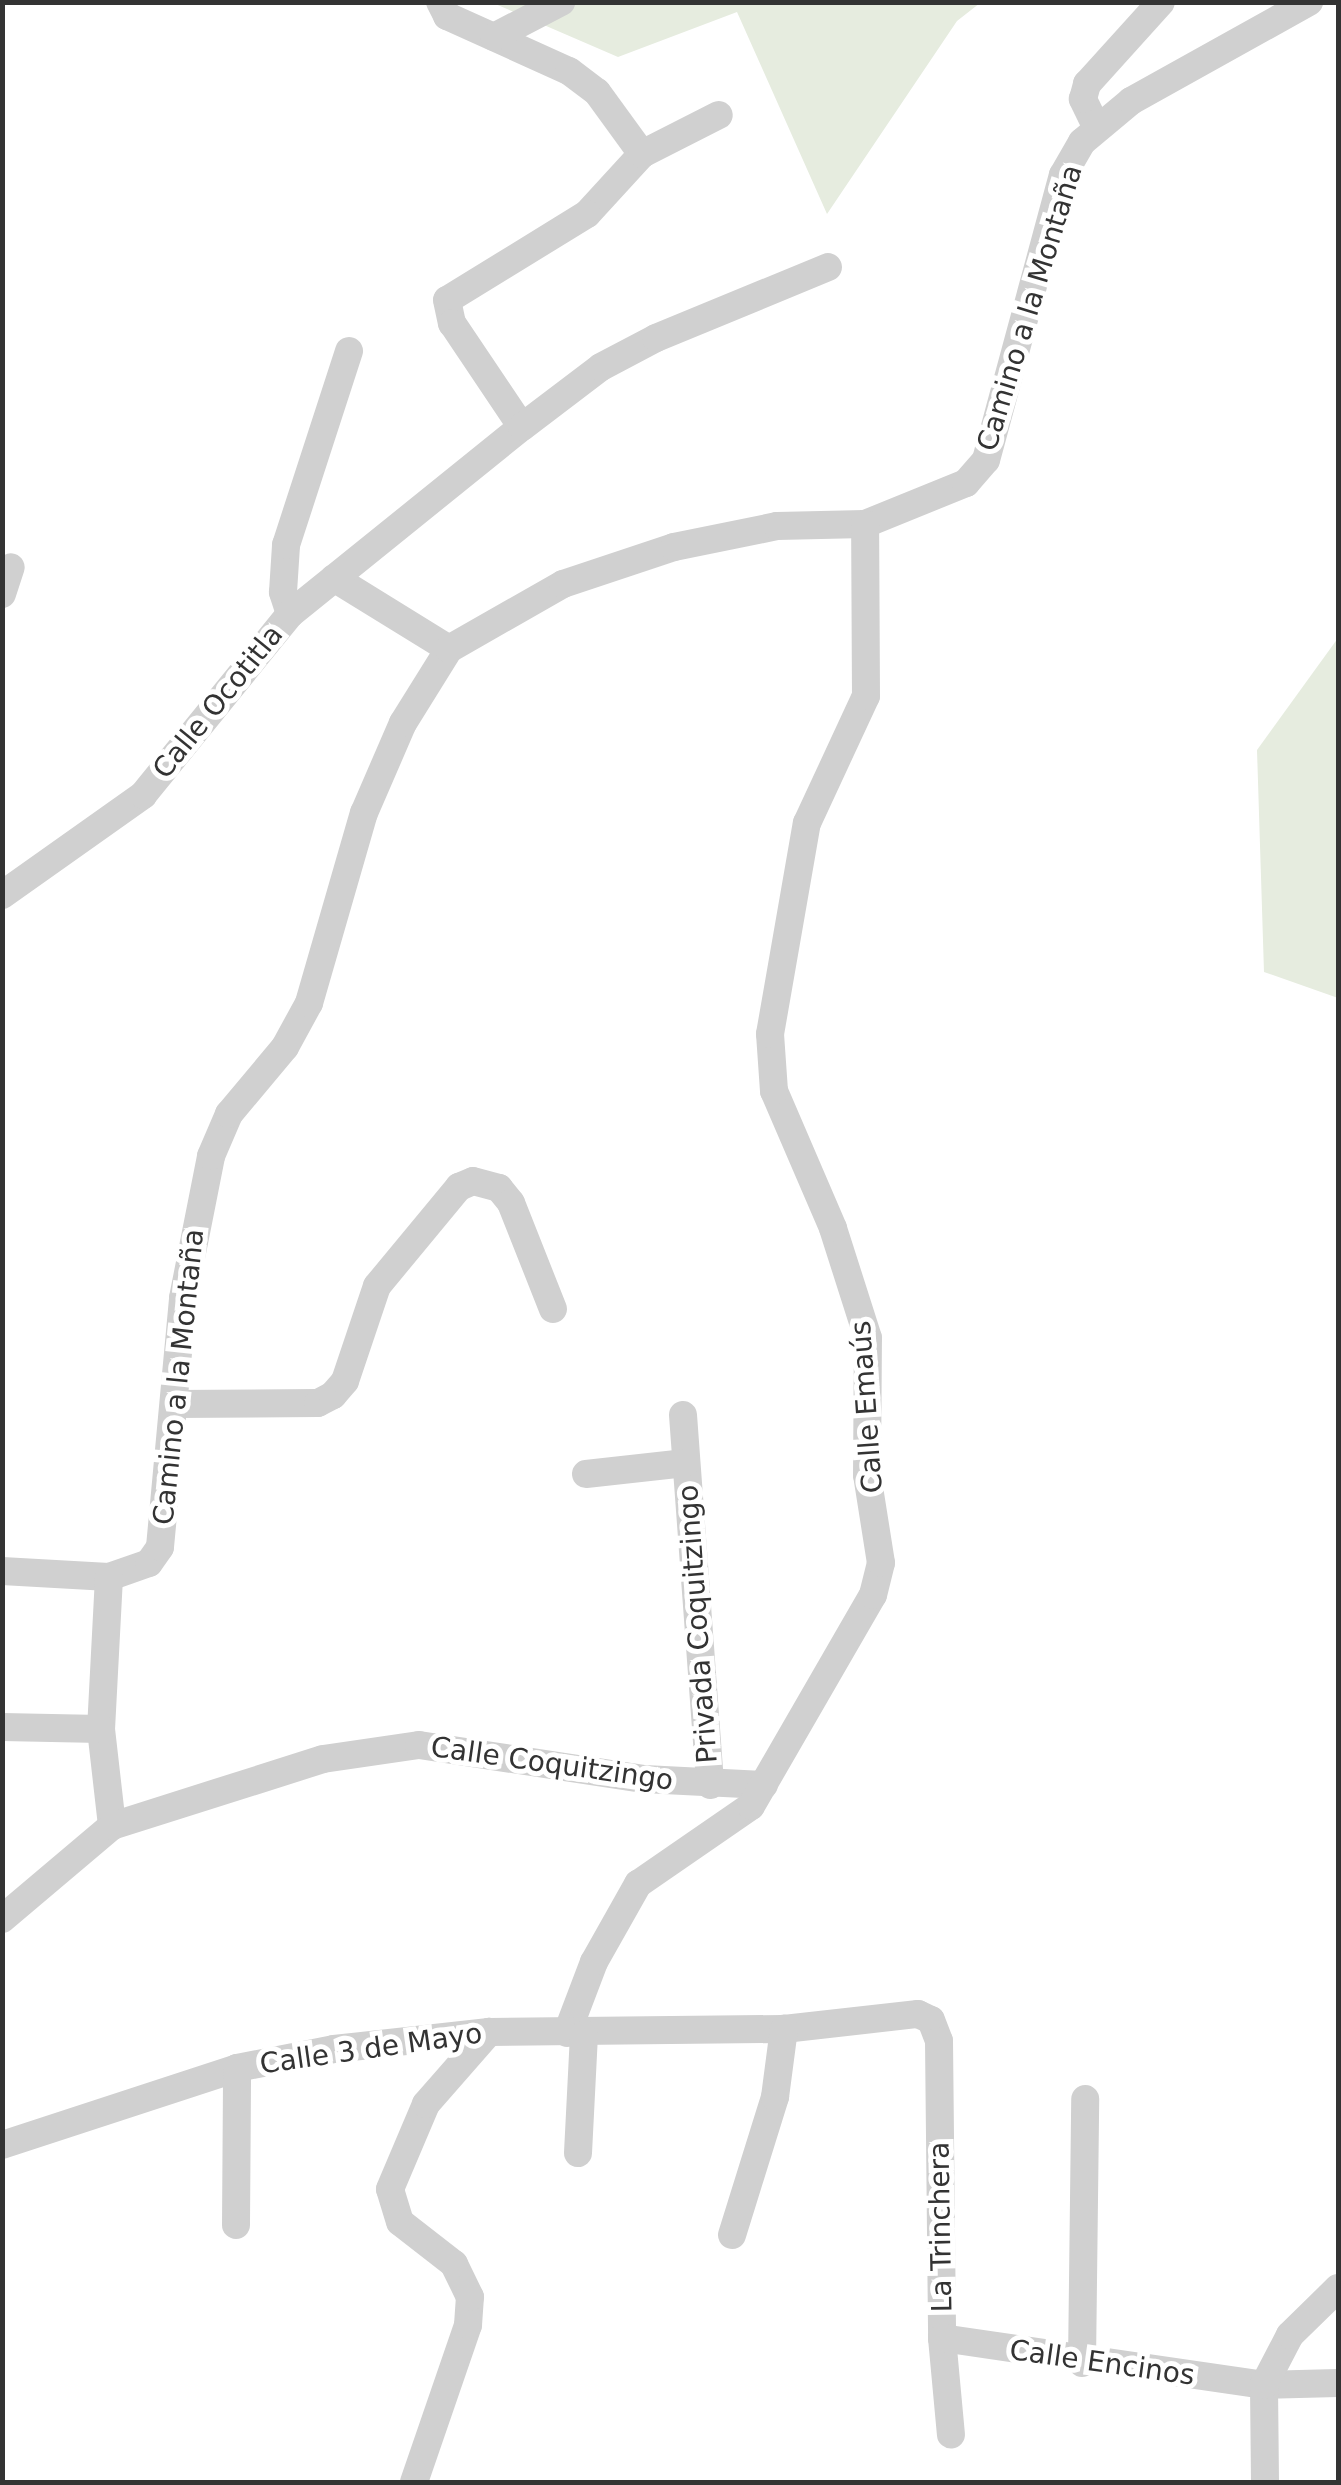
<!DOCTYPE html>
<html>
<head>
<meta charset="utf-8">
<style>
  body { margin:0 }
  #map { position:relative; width:1341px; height:2485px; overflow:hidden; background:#fff; font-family:"DejaVu Sans",sans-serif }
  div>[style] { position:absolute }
  .green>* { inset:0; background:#e6ecdf }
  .minor>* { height:28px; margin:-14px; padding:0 14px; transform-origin:14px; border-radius:14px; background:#d0d0d0 }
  span { translate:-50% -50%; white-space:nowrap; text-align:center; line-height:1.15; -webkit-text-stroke:10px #fff; paint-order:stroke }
  .street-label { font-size:28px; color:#333 }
  .frame { position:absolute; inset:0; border:5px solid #333; pointer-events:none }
</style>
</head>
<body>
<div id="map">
  <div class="green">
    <i style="clip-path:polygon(493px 3px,980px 3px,957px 21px,827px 214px,737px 12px,618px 57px)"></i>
    <i style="clip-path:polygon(1338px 638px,1338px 998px,1264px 972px,1257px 750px)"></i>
  </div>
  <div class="minor">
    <i style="left:440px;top:2px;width:16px;rotate:63deg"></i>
    <i style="left:447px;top:16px;width:134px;rotate:24.3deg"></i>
    <i style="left:569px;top:71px;width:35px;rotate:37deg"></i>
    <i style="left:597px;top:92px;width:77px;rotate:54deg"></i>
    <i style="left:642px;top:154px;width:81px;rotate:132.5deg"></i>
    <i style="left:587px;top:214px;width:164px;rotate:148.4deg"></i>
    <i style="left:447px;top:300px;width:24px;rotate:78deg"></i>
    <i style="left:452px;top:323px;width:125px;rotate:56.1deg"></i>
    <i style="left:494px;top:37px;width:76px;rotate:-27.6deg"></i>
    <i style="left:1095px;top:124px;width:28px;rotate:-116deg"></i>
    <i style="left:1083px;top:99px;width:16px;rotate:-75deg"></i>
    <i style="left:1087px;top:84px;width:110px;rotate:-47.9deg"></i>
    <i style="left:642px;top:154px;width:86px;rotate:-26.9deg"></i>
    <i style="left:334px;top:578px;width:135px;rotate:31.7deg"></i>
    <i style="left:2px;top:594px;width:28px;rotate:-72deg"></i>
    <i style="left:290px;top:614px;width:23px;rotate:-108deg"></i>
    <i style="left:283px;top:592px;width:47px;rotate:-86.3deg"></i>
    <i style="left:286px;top:545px;width:204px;rotate:-72deg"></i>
    <i style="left:2px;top:895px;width:173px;rotate:-35.3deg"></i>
    <i style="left:143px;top:795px;width:233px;rotate:-50.9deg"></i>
    <i style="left:290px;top:614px;width:298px;rotate:-38.9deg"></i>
    <i style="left:522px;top:427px;width:99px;rotate:-37.2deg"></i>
    <i style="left:601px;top:367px;width:62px;rotate:-27.8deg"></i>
    <i style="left:656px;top:338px;width:186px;rotate:-22.4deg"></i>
    <i style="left:175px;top:1404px;width:143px;rotate:-0.4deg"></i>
    <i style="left:318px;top:1403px;width:17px;rotate:-28deg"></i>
    <i style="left:333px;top:1395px;width:18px;rotate:-49deg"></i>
    <i style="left:345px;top:1381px;width:100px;rotate:-71.4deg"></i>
    <i style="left:377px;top:1286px;width:129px;rotate:-50.4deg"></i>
    <i style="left:459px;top:1187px;width:15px;rotate:-23deg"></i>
    <i style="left:473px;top:1181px;width:27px;rotate:15deg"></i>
    <i style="left:499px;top:1188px;width:19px;rotate:51deg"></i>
    <i style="left:511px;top:1203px;width:114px;rotate:68.4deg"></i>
    <i style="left:683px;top:1415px;width:371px;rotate:85.8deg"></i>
    <i style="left:586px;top:1474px;width:100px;rotate:-6.3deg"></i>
    <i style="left:2px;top:1571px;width:107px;rotate:3.2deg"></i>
    <i style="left:109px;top:1577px;width:42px;rotate:-19.3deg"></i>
    <i style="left:149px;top:1563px;width:19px;rotate:-55deg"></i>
    <i style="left:160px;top:1547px;width:250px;rotate:-84.7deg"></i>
    <i style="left:183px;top:1298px;width:145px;rotate:-78.8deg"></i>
    <i style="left:211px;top:1156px;width:46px;rotate:-66.8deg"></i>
    <i style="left:229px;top:1114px;width:87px;rotate:-50.1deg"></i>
    <i style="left:285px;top:1047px;width:50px;rotate:-61.4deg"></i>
    <i style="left:309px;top:1003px;width:198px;rotate:-73.9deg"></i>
    <i style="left:364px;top:813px;width:98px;rotate:-66.6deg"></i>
    <i style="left:403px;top:723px;width:87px;rotate:-58.1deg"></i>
    <i style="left:449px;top:649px;width:131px;rotate:-29.7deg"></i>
    <i style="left:563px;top:584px;width:117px;rotate:-18.4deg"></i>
    <i style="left:674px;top:547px;width:105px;rotate:-11.5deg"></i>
    <i style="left:777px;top:526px;width:88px;rotate:-1.3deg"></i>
    <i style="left:865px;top:524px;width:109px;rotate:-22.1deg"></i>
    <i style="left:966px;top:483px;width:30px;rotate:-49deg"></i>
    <i style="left:986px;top:460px;width:295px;rotate:-74.9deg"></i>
    <i style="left:1063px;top:175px;width:38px;rotate:-60deg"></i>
    <i style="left:1082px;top:142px;width:64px;rotate:-39.9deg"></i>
    <i style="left:1131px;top:101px;width:204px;rotate:-29.1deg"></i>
    <i style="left:109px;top:1577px;width:152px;rotate:93deg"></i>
    <i style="left:101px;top:1729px;width:98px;rotate:83.5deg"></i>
    <i style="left:2px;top:1727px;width:99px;rotate:1.2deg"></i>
    <i style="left:2px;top:1919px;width:144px;rotate:-40.2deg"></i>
    <i style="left:112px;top:1826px;width:221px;rotate:-17.6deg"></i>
    <i style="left:323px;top:1759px;width:97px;rotate:-8.3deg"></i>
    <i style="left:419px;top:1745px;width:228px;rotate:8.6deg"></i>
    <i style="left:644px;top:1779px;width:120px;rotate:2.9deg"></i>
    <i style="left:567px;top:2033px;width:76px;rotate:-69.2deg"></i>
    <i style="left:594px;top:1962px;width:90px;rotate:-60.6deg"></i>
    <i style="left:638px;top:1884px;width:137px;rotate:-34.6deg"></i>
    <i style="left:751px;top:1806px;width:244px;rotate:-60deg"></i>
    <i style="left:873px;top:1595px;width:33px;rotate:-76deg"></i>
    <i style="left:881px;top:1563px;width:89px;rotate:-99deg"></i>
    <i style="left:867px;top:1475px;width:137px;rotate:-89.6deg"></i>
    <i style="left:868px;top:1338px;width:115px;rotate:-107.7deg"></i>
    <i style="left:833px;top:1228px;width:149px;rotate:-113.3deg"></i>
    <i style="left:774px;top:1091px;width:57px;rotate:-94deg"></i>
    <i style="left:770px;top:1034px;width:214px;rotate:-80.1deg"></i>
    <i style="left:807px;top:823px;width:140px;rotate:-65.1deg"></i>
    <i style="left:866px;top:696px;width:172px;rotate:-90.3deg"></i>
    <i style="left:2px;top:2145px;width:247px;rotate:-18.1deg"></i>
    <i style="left:237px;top:2068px;width:99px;rotate:-11.1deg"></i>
    <i style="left:334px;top:2049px;width:156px;rotate:-6.3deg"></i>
    <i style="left:489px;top:2032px;width:295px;rotate:-0.6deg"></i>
    <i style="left:784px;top:2029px;width:135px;rotate:-6.4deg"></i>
    <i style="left:918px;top:2014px;width:14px;rotate:25deg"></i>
    <i style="left:931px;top:2020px;width:22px;rotate:69deg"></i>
    <i style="left:939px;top:2041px;width:297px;rotate:89.4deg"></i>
    <i style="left:942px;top:2338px;width:97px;rotate:84.7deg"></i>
    <i style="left:578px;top:2153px;width:119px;rotate:-87.1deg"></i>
    <i style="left:236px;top:2225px;width:157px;rotate:-89.6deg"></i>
    <i style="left:732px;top:2235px;width:145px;rotate:-72.7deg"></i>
    <i style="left:775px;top:2097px;width:69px;rotate:-82.5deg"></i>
    <i style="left:942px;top:2338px;width:325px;rotate:8.3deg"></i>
    <i style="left:1264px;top:2385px;width:74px;rotate:-1.5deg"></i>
    <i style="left:1082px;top:2363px;width:264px;rotate:-89.3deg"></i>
    <i style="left:414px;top:2482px;width:166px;rotate:-71deg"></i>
    <i style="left:468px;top:2325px;width:28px;rotate:-86deg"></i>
    <i style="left:470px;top:2297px;width:37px;rotate:-116deg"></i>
    <i style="left:454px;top:2264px;width:68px;rotate:-142.1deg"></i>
    <i style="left:400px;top:2222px;width:34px;rotate:-107deg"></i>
    <i style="left:390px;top:2189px;width:92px;rotate:-67deg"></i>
    <i style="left:426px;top:2104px;width:96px;rotate:-48.8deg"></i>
    <i style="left:1265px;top:2482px;width:97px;rotate:-90.6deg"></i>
    <i style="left:1264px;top:2385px;width:56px;rotate:-62.5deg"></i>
    <i style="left:1290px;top:2335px;width:67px;rotate:-44.4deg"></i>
  </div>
  <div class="street-label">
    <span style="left:1030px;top:308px;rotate:-73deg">Camino a la Montaña</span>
    <span style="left:218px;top:702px;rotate:-51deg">Calle Ocotitla</span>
    <span style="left:179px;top:1377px;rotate:-84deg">Camino a la Montaña</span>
    <span style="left:867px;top:1407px;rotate:-94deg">Calle Emaús</span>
    <span style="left:698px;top:1624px;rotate:-94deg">Privada Coquitzingo</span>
    <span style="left:552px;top:1764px;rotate:8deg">Calle Coquitzingo</span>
    <span style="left:371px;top:2049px;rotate:-8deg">Calle 3 de Mayo</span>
    <span style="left:941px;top:2227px;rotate:-91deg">La Trinchera</span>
    <span style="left:1102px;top:2363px;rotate:8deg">Calle Encinos</span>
  </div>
  <div class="frame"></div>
</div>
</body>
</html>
